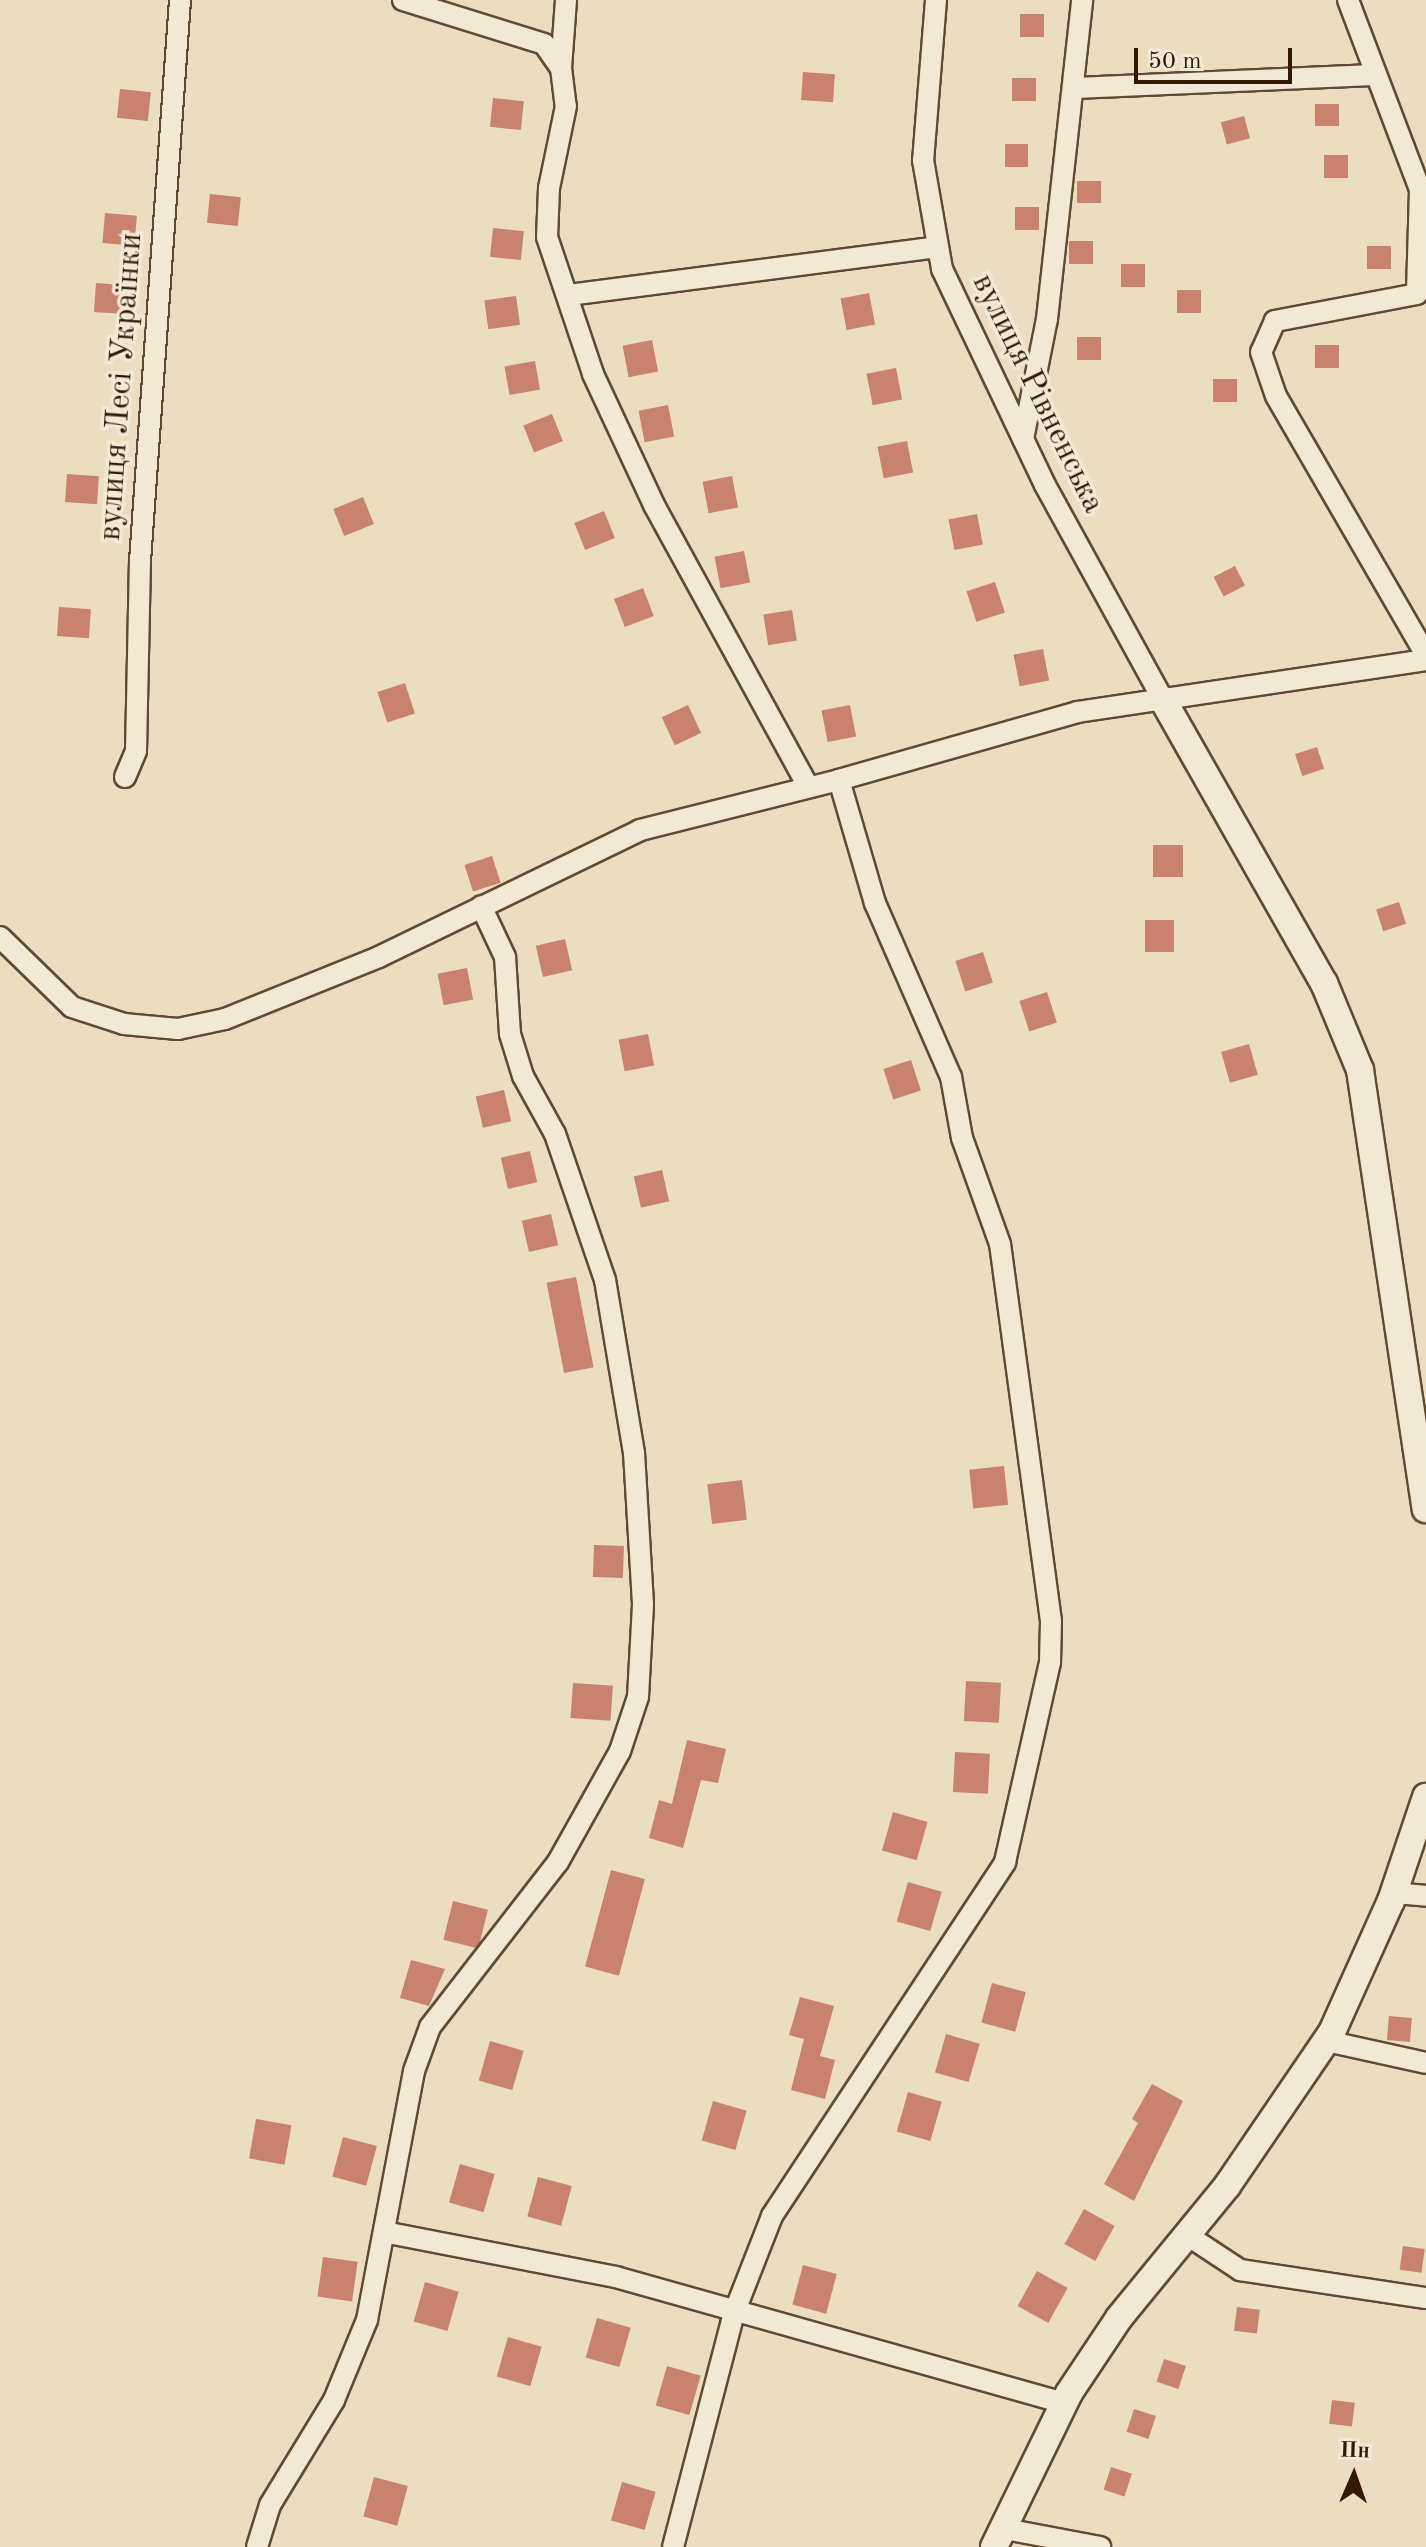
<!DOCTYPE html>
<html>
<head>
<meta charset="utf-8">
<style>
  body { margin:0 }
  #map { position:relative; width:1426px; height:2547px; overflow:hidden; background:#eaddc0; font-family:"Old Standard TT",serif }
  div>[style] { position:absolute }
  .building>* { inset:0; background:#c9826d; transform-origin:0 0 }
  .roads { filter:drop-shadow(2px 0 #614a32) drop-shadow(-2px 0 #614a32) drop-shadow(0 2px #614a32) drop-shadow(0 -2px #614a32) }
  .minor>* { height:20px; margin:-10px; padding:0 10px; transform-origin:10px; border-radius:10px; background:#f1e9d6 }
  .tertiary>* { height:26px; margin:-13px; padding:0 13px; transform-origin:13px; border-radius:13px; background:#f1e9d6 }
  span { translate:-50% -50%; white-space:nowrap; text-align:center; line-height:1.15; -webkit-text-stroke:7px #f1e9d6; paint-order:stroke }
  .street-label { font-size:32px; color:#331903 }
  .north { position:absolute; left:1314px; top:2435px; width:80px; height:80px; -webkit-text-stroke:6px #f1e9d6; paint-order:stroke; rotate:2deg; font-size:22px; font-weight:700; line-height:32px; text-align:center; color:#331903 }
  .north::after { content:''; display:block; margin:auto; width:28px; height:36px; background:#331903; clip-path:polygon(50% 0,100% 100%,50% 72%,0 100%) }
  .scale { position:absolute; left:1134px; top:48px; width:158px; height:36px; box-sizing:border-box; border:4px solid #331903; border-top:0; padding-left:10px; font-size:24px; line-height:28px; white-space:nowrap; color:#331903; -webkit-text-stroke:6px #f1e9d6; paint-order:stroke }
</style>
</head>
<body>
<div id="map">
  <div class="building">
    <i style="left:1020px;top:14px;width:24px;height:23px"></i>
    <i style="left:803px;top:72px;width:32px;height:28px;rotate:4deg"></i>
    <i style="left:1012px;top:78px;width:24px;height:23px"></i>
    <i style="left:120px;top:89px;width:31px;height:29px;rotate:6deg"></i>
    <i style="left:493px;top:98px;width:31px;height:29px;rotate:6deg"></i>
    <i style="left:1315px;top:104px;width:24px;height:22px"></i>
    <i style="left:1244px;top:116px;width:23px;height:24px;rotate:75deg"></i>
    <i style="left:1005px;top:144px;width:23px;height:23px"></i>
    <i style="left:1324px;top:155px;width:24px;height:23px"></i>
    <i style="left:1077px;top:181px;width:24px;height:22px"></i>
    <i style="left:210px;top:194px;width:31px;height:29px;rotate:6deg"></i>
    <i style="left:1039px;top:207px;width:23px;height:24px;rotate:90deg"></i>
    <i style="left:105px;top:213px;width:32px;height:30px;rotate:5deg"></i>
    <i style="left:493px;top:228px;width:31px;height:29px;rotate:6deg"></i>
    <i style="left:1093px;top:241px;width:23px;height:24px;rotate:90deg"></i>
    <i style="left:1367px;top:246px;width:24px;height:23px"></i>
    <i style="left:1121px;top:264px;width:24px;height:23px"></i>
    <i style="left:96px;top:283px;width:31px;height:29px;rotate:4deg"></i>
    <i style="left:1177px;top:290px;width:24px;height:23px"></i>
    <i style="left:869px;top:293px;width:32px;height:29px;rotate:79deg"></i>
    <i style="left:516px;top:296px;width:29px;height:32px;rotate:82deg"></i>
    <i style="left:1077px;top:337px;width:24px;height:23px"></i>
    <i style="left:652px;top:340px;width:32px;height:30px;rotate:79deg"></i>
    <i style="left:1339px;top:345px;width:23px;height:24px;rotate:90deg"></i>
    <i style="left:535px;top:361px;width:29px;height:31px;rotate:80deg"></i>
    <i style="left:896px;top:368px;width:32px;height:30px;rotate:79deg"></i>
    <i style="left:1213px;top:379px;width:24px;height:23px"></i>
    <i style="left:668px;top:405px;width:32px;height:30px;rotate:79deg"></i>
    <i style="left:552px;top:414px;width:29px;height:31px;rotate:68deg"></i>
    <i style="left:907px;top:441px;width:32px;height:30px;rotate:79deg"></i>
    <i style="left:67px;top:474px;width:32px;height:28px;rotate:4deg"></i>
    <i style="left:732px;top:476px;width:32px;height:30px;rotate:79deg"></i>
    <i style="left:363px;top:497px;width:29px;height:32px;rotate:68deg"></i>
    <i style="left:604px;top:511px;width:29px;height:32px;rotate:68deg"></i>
    <i style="left:977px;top:514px;width:31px;height:29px;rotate:79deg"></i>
    <i style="left:744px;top:551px;width:32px;height:30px;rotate:79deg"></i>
    <i style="left:1235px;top:566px;width:22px;height:24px;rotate:63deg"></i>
    <i style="left:995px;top:582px;width:32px;height:30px;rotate:72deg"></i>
    <i style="left:643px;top:588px;width:30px;height:31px;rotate:69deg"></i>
    <i style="left:59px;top:607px;width:32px;height:29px;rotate:4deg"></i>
    <i style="left:792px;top:610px;width:31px;height:29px;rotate:81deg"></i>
    <i style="left:1043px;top:649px;width:32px;height:30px;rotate:79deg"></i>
    <i style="left:405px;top:683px;width:32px;height:29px;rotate:72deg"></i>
    <i style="left:688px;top:705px;width:31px;height:29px;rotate:65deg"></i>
    <i style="left:850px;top:705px;width:32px;height:29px;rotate:79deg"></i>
    <i style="left:1317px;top:747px;width:23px;height:23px;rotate:72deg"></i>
    <i style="left:1153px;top:845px;width:30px;height:32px"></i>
    <i style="left:492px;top:856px;width:28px;height:29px;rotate:72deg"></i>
    <i style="left:1399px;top:902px;width:23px;height:24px;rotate:72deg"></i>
    <i style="left:1145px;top:920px;width:29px;height:32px"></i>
    <i style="left:565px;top:939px;width:32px;height:30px;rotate:77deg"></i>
    <i style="left:983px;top:952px;width:32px;height:29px;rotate:72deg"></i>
    <i style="left:467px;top:968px;width:32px;height:30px;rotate:79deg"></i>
    <i style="left:1047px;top:992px;width:32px;height:29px;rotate:72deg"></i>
    <i style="left:648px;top:1034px;width:32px;height:30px;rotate:79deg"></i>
    <i style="left:1249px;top:1044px;width:32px;height:29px;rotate:74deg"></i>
    <i style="left:911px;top:1060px;width:32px;height:29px;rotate:72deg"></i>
    <i style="left:504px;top:1090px;width:32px;height:29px;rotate:77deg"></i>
    <i style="left:530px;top:1151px;width:32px;height:30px;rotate:77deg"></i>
    <i style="left:662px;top:1170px;width:32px;height:29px;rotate:77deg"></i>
    <i style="left:551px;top:1214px;width:32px;height:30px;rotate:77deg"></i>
    <i style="left:576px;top:1277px;width:92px;height:30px;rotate:79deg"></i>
    <i style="left:1004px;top:1466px;width:39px;height:35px;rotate:84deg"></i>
    <i style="left:742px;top:1480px;width:40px;height:35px;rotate:83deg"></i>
    <i style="left:594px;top:1545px;width:30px;height:32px;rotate:2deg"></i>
    <i style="left:966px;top:1681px;width:35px;height:40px;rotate:3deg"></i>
    <i style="left:573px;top:1683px;width:40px;height:35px;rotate:4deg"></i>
    <i style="clip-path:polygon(687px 1740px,726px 1749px,718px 1783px,701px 1780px,683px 1848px,649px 1838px,659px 1800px,672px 1804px)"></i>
    <i style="left:955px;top:1752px;width:35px;height:40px;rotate:3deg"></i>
    <i style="left:893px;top:1812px;width:36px;height:40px;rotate:16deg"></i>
    <i style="left:611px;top:1870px;width:35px;height:100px;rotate:15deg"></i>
    <i style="left:908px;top:1882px;width:35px;height:41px;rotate:16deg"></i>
    <i style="left:453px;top:1901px;width:36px;height:40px;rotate:14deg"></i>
    <i style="clip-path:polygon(411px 1960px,445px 1969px,429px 2006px,400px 1998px)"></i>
    <i style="left:992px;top:1983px;width:35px;height:41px;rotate:15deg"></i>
    <i style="clip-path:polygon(800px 1997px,834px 2006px,820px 2056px,835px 2060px,825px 2099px,791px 2090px,804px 2039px,789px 2035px)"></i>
    <i style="left:1389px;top:2016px;width:23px;height:24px;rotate:5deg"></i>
    <i style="left:946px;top:2034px;width:35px;height:40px;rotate:16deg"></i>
    <i style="left:490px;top:2041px;width:35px;height:41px;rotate:16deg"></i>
    <i style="clip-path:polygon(1152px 2084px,1183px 2101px,1134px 2201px,1104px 2184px,1138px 2123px,1132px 2119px)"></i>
    <i style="left:908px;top:2092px;width:35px;height:41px;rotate:16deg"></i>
    <i style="left:713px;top:2101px;width:35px;height:41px;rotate:16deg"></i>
    <i style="left:256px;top:2119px;width:36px;height:40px;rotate:10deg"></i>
    <i style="left:343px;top:2137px;width:35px;height:41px;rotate:15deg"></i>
    <i style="left:460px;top:2164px;width:36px;height:40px;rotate:16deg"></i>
    <i style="left:538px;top:2177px;width:35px;height:41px;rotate:15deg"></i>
    <i style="left:1084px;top:2209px;width:35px;height:40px;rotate:29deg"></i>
    <i style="left:1403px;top:2246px;width:22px;height:24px;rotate:8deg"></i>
    <i style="left:323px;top:2257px;width:35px;height:40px;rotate:8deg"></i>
    <i style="left:803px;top:2265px;width:35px;height:41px;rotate:15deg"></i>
    <i style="left:1037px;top:2271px;width:35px;height:40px;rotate:29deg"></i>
    <i style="left:425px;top:2282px;width:35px;height:41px;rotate:16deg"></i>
    <i style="left:1237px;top:2307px;width:23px;height:24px;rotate:7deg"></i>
    <i style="left:597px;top:2318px;width:35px;height:41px;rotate:16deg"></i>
    <i style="left:508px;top:2337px;width:35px;height:41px;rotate:16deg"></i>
    <i style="left:1164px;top:2359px;width:23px;height:24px;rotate:18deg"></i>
    <i style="left:667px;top:2366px;width:35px;height:41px;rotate:16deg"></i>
    <i style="left:1332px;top:2400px;width:23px;height:24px;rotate:7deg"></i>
    <i style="left:1134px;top:2409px;width:23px;height:24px;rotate:18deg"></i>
    <i style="left:1111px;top:2467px;width:22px;height:24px;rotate:18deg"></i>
    <i style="left:374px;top:2477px;width:35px;height:41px;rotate:15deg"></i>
    <i style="left:622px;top:2482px;width:35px;height:40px;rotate:16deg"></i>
  </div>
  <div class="roads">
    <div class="minor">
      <i style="left:403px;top:0;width:148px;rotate:17.3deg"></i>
      <i style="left:544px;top:44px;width:29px;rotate:55deg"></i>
      <i style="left:561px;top:68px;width:38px;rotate:83deg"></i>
      <i style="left:566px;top:106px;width:84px;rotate:101.7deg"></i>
      <i style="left:549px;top:188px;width:49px;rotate:92.3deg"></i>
      <i style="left:547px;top:237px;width:145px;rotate:71.4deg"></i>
      <i style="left:593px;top:374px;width:145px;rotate:65deg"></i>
      <i style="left:654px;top:505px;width:318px;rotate:61.3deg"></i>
      <i style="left:936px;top:0;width:161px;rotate:94.6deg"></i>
      <i style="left:923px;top:160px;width:111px;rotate:80.1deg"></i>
      <i style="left:942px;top:269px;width:239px;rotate:64.5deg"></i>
      <i style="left:1045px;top:485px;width:245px;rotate:61.2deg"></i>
      <i style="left:1348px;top:0;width:203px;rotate:69.2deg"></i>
      <i style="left:1420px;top:190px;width:104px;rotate:91.7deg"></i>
      <i style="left:1417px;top:294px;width:145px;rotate:169.2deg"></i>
      <i style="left:1275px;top:321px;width:34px;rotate:114deg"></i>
      <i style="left:1261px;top:352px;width:46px;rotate:71.2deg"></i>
      <i style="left:1276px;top:396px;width:299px;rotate:59.9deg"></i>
      <i style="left:561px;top:68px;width:68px;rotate:-85.8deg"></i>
      <i style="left:1074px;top:88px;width:301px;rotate:-2.5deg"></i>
      <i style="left:569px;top:295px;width:371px;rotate:-7.4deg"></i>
      <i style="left:1023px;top:439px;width:122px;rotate:-78.7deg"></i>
      <i style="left:1047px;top:319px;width:321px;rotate:-83.7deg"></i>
      <i style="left:125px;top:777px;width:28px;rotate:-67deg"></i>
      <i style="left:136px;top:751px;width:190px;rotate:-88.8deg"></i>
      <i style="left:140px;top:561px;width:562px;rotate:-85.92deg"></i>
      <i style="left:0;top:937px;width:100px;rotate:44.2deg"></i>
      <i style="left:72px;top:1007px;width:55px;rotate:18.1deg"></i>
      <i style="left:124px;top:1024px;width:54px;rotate:5.3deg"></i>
      <i style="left:178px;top:1029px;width:48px;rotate:-12deg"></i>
      <i style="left:225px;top:1019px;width:166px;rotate:-21.9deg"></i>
      <i style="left:379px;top:957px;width:290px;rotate:-25.9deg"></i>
      <i style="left:640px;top:830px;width:205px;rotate:-14.1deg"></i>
      <i style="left:1394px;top:1893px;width:32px;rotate:5deg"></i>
      <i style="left:1326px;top:2041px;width:102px;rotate:12.4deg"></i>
      <i style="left:384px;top:2232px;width:236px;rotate:11deg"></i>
      <i style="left:616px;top:2277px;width:466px;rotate:15.7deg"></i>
      <i style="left:1187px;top:2235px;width:64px;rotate:33.4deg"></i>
      <i style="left:1240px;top:2270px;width:188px;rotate:8.6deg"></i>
      <i style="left:1005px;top:2529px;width:97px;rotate:10.7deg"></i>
      <i style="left:257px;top:2547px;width:44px;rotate:-72.8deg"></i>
      <i style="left:270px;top:2505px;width:123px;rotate:-58.6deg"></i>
      <i style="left:334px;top:2400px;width:87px;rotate:-67.6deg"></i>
      <i style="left:367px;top:2320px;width:253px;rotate:-79.3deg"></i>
      <i style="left:414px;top:2071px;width:47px;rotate:-70deg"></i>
      <i style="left:430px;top:2027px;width:209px;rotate:-52.2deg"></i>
      <i style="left:558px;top:1862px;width:127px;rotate:-60.8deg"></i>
      <i style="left:620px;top:1751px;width:57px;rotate:-71.6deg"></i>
      <i style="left:638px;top:1697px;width:93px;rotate:-86.9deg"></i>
      <i style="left:643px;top:1604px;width:151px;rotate:-93.4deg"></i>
      <i style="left:634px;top:1453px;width:175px;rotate:-99.5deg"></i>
      <i style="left:605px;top:1280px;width:154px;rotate:-108.9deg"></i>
      <i style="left:555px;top:1134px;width:66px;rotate:-118.9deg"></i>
      <i style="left:523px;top:1076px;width:44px;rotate:-107.2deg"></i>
      <i style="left:510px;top:1034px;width:77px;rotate:-93.7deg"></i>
      <i style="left:505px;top:957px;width:56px;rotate:-115.2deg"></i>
      <i style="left:673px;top:2547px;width:242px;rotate:-75.4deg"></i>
      <i style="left:734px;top:2313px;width:104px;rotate:-68.6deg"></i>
      <i style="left:772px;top:2216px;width:424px;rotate:-56.6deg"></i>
      <i style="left:1005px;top:1862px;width:205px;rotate:-77.3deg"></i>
      <i style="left:1050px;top:1662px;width:41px;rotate:-88.6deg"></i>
      <i style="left:1051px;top:1621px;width:380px;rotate:-97.7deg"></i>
      <i style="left:1000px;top:1244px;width:113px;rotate:-109.7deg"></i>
      <i style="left:962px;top:1138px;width:62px;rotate:-100.2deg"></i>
      <i style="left:951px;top:1077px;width:190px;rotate:-113.6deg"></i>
      <i style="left:875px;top:903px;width:128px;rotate:-106.3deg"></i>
      <i style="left:839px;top:780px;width:248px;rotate:-15.9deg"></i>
      <i style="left:1078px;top:712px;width:352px;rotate:-8.5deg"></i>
    </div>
    <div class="tertiary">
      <i style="left:1163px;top:700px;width:326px;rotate:60.4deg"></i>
      <i style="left:1324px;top:983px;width:94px;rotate:67.5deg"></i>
      <i style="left:1360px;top:1070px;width:444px;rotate:81.5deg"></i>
      <i style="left:994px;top:2547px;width:171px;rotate:-64deg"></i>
      <i style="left:1069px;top:2393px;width:90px;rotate:-56.3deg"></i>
      <i style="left:1119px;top:2318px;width:171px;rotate:-50.7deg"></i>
      <i style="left:1227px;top:2186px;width:186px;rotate:-55.7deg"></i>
      <i style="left:1332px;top:2032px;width:144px;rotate:-65.8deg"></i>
      <i style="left:1391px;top:1901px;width:110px;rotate:-71.4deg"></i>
    </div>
  </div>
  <div class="street-label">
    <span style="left:122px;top:387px;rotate:-86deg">вулиця Лесі Українки</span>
    <span style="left:1037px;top:394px;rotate:64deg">вулиця Рівненська</span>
  </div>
  <div class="north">Пн</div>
  <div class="scale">50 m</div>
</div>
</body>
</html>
